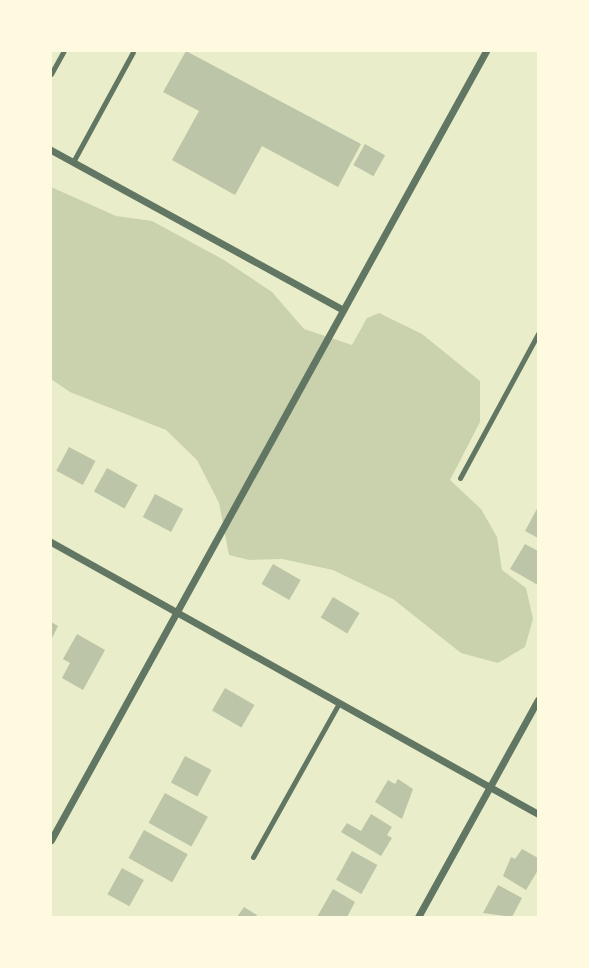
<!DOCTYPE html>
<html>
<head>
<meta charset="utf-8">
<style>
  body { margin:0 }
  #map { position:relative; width:589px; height:968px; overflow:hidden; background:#e9edc9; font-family:Spectral,serif }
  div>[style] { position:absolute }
  .green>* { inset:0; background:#cad2ad }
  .building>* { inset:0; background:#bcc5a7; transform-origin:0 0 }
  .service>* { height:5px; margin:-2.5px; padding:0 2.5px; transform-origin:2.5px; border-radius:2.5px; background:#617663 }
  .minor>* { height:7px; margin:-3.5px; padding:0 3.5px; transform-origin:3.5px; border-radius:3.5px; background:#617663 }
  span { translate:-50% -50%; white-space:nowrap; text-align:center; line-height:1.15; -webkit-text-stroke:7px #fefae0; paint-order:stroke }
  .frame { position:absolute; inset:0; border:52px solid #fefae0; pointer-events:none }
</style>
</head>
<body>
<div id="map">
  <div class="green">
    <i style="clip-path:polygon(51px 187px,116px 216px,152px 221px,224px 260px,272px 292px,304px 329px,352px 345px,367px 318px,379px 313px,422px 334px,480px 381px,480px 422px,450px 480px,481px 509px,497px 537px,502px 570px,526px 588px,533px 619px,525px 647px,498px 663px,461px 653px,393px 599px,333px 570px,282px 559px,249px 560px,229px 555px,219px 503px,197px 460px,166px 430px,70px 392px,51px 379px)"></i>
  </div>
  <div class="building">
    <i style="clip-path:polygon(186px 51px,361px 144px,338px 187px,262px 146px,235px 195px,172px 160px,199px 111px,163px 92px)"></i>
    <i style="left:365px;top:144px;width:23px;height:24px;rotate:29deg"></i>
    <i style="left:69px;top:447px;width:30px;height:27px;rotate:28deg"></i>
    <i style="left:107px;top:468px;width:35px;height:27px;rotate:29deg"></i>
    <i style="left:155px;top:494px;width:32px;height:26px;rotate:28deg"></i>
    <i style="clip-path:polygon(538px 507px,538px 538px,525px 531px)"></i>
    <i style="clip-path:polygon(525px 544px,538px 551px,538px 585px,510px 569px)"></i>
    <i style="left:273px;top:564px;width:32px;height:23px;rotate:30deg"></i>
    <i style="left:333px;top:597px;width:31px;height:24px;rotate:31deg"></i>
    <i style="clip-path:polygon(51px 622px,58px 626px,51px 640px)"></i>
    <i style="clip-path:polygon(77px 634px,105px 650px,83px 690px,62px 678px,70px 663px,63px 659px)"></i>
    <i style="left:225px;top:688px;width:34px;height:26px;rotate:30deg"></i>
    <i style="left:185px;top:756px;width:30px;height:30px;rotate:28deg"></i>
    <i style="clip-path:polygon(398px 779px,413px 789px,402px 819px,375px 802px,388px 780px,395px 784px)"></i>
    <i style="left:165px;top:793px;width:49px;height:34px;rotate:29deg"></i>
    <i style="clip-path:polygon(371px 814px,392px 827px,387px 835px,392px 838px,381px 856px,341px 832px,347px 823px,361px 831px)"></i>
    <i style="left:144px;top:830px;width:50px;height:32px;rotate:29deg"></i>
    <i style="clip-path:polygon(522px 849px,538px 858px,538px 870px,526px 890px,503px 876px,511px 857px,515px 859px)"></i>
    <i style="left:352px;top:851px;width:29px;height:33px;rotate:29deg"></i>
    <i style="left:122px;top:868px;width:25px;height:30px;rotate:29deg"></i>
    <i style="clip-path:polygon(498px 885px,522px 898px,512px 917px,483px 913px)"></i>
    <i style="clip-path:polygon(333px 889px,355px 902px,347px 917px,317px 917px)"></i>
    <i style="clip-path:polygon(244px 907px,257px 915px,256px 917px,237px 917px)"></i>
  </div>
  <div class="service">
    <i style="left:51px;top:74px;width:26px;rotate:-61deg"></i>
    <i style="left:73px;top:162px;width:125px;rotate:-61.4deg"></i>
    <i style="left:460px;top:478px;width:164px;rotate:-61.6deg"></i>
    <i style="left:253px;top:857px;width:176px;rotate:-60.8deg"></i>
  </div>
  <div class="minor">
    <i style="left:51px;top:150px;width:333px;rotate:28.7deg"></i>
    <i style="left:51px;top:542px;width:558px;rotate:29.18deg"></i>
    <i style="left:51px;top:840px;width:901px;rotate:-61.13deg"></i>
    <i style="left:418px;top:917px;width:248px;rotate:-61.1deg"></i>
  </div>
  <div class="frame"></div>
</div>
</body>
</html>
